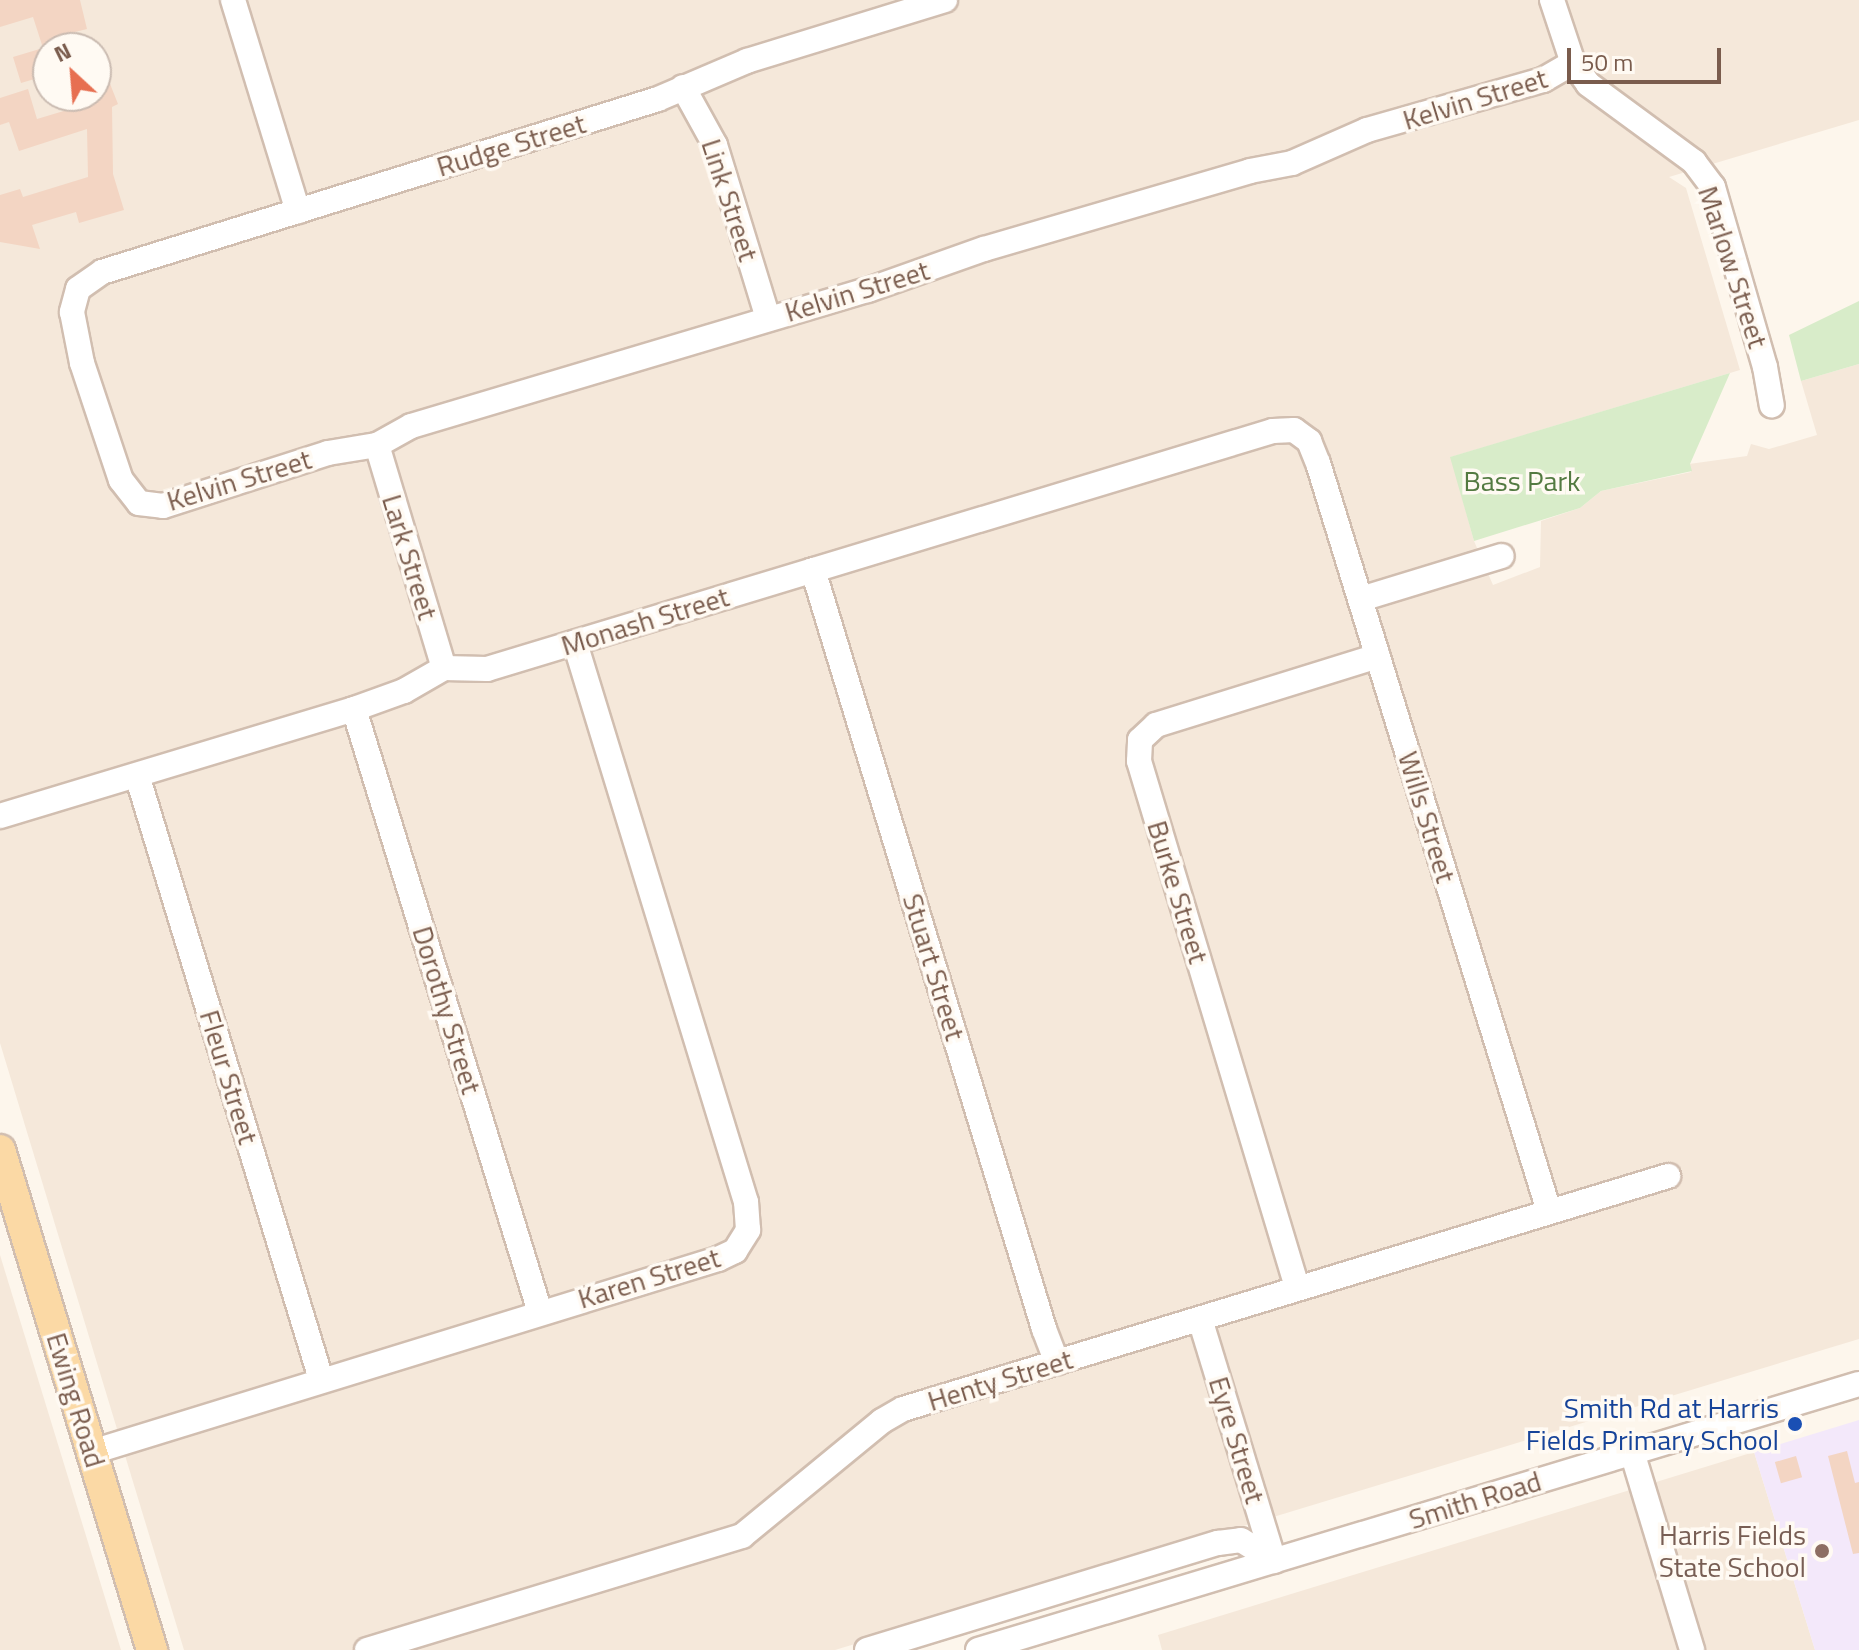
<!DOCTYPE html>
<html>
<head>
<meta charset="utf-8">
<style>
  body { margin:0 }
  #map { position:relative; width:1859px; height:1650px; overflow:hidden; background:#fdf6ec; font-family:"Titillium Web",sans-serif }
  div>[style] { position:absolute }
  .residential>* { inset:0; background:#f5e8da }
  .education>* { inset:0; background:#f3e8fa }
  .green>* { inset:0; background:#d8ecc9 }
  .building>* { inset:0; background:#f3d5c3; transform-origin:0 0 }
  .roads { filter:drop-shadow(2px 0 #d1beb0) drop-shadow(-2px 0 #d1beb0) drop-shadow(0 2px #d1beb0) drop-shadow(0 -2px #d1beb0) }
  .minor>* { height:24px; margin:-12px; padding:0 12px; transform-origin:12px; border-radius:12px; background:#fff }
  .major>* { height:30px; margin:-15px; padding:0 15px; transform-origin:15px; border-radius:15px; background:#fbd9a5 }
  .dots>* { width:22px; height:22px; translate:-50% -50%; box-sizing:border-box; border:4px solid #fffaf3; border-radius:50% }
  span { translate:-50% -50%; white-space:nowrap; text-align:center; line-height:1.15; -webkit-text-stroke:7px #fffaf3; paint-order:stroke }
  .street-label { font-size:28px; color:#7a5c4d }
  .park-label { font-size:28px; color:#537a41 }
  .transit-label { font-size:28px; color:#164399 }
  .right { translate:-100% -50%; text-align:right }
  .education-label { font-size:28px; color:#785e54 }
  .north { position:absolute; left:32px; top:32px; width:80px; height:80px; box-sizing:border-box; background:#fffaf3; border:2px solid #cabbb1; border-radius:50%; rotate:334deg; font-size:22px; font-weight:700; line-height:32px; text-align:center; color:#7a5c4d }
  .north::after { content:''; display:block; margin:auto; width:28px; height:36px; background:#e76f51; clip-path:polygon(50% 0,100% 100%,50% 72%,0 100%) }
  .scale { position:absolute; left:1567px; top:48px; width:154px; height:36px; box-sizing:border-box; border:4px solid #7a5c4d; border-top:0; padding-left:10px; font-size:24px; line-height:28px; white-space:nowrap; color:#7a5c4d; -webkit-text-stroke:6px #fffaf3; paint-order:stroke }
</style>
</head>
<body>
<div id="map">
  <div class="residential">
    <i style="clip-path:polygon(evenodd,0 0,1859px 0,1859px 120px,1669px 177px,1686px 188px,1740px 370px,1451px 457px,1474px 541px,1493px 585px,1540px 567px,1541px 521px,1580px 508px,1601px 491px,1691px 472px,1689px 464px,1747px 456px,1751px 444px,1769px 449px,1817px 435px,1801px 381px,1859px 364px,1859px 1339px,835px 1650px,184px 1650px,0 1043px,0 0,48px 48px,96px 48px,96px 96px,48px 96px,48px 48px)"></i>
    <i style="clip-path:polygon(0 1255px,121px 1650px,0 1650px)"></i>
    <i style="clip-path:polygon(1754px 1452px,1815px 1650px,1162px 1650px,1158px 1635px)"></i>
  </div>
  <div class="education">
    <i style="clip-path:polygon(1859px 1420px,1859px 1650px,1815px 1650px,1754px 1452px)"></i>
  </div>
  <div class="green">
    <i style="clip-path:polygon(1859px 301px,1859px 364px,1801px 381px,1789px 335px)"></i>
    <i style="clip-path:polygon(1730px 373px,1690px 464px,1692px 471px,1601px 491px,1580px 508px,1474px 541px,1450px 457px)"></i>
  </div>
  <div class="building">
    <i style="clip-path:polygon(0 0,80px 0,87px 29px,59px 36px,63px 48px,48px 48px,48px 75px,21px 83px,13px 57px,43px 48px,33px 17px,0 27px)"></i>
    <i style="clip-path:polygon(97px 51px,118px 104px,112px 107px,113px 174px,124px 210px,79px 223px,76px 212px,32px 225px,40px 249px,0 242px,0 195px,20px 189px,23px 197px,88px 177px,87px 129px,19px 151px,9px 122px,0 125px,0 98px,28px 89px,37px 119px,87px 104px,84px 96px,96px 96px)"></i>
    <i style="clip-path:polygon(1847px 1451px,1855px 1483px,1859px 1482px,1859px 1553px,1853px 1554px,1828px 1456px)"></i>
    <i style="left:1796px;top:1456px;width:22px;height:22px;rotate:74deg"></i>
  </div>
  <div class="roads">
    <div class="minor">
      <i style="left:233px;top:0;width:221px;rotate:72.9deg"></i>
      <i style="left:945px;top:0;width:207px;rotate:162.9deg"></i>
      <i style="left:747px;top:61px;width:97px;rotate:156.9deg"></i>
      <i style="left:658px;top:99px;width:582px;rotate:162.72deg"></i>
      <i style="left:102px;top:272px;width:29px;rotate:145deg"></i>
      <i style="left:78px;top:289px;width:24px;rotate:105deg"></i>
      <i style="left:72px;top:312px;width:52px;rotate:78.9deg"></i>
      <i style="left:82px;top:363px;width:123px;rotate:71.6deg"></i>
      <i style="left:121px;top:480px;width:29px;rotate:52deg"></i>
      <i style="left:139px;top:503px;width:24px;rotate:7deg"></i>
      <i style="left:163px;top:506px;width:173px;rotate:-17.8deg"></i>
      <i style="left:328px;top:453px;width:50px;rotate:-9.3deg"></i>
      <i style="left:377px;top:445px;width:39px;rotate:-29deg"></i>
      <i style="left:411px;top:426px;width:477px;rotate:-16.6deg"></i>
      <i style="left:868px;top:290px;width:123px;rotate:-19.5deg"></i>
      <i style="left:984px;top:249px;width:277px;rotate:-16.3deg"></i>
      <i style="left:1250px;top:171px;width:43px;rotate:-10.8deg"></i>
      <i style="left:1292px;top:163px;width:82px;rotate:-23.7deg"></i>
      <i style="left:1367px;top:130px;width:183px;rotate:-15.9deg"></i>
      <i style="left:1543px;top:80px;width:34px;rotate:-30deg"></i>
      <i style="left:1552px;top:0;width:66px;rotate:71.6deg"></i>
      <i style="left:1573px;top:63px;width:26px;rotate:54deg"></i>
      <i style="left:1588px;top:84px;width:132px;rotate:36.3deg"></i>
      <i style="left:1694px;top:162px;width:31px;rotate:53deg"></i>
      <i style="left:1713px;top:187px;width:187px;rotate:73.9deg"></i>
      <i style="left:1765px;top:367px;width:39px;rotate:80deg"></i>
      <i style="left:683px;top:87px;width:66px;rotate:61.1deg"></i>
      <i style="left:715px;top:145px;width:181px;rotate:73deg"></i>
      <i style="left:377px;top:445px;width:233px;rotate:73.3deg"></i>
      <i style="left:813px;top:570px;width:793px;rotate:73.07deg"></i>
      <i style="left:1044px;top:1329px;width:36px;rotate:69deg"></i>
      <i style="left:1361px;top:599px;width:147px;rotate:-17deg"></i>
      <i style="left:354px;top:709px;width:631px;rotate:72.86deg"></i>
      <i style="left:137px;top:775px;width:631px;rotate:73.06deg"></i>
      <i style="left:0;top:816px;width:370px;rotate:-16.8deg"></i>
      <i style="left:354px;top:709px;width:53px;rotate:-19.8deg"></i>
      <i style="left:404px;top:691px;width:46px;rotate:-29.9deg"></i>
      <i style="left:444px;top:668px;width:43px;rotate:1.3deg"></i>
      <i style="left:487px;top:669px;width:821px;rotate:-16.85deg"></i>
      <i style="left:1273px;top:431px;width:21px;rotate:-3deg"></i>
      <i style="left:1294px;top:430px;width:19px;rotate:36deg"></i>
      <i style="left:1309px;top:441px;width:24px;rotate:68deg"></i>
      <i style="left:1318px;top:463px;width:783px;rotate:72.84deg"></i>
      <i style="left:1297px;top:1287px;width:549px;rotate:-106.72deg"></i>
      <i style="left:1139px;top:761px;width:21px;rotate:-87deg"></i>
      <i style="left:1140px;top:740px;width:22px;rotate:-43deg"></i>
      <i style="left:1156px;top:725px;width:232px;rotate:-17.3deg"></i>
      <i style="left:1200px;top:1319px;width:253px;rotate:73deg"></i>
      <i style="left:92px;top:1452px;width:655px;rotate:-17.13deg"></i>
      <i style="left:718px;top:1259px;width:19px;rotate:-25deg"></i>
      <i style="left:735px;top:1251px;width:25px;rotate:-58deg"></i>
      <i style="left:748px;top:1230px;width:28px;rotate:-94deg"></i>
      <i style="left:746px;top:1202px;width:585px;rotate:-107.01deg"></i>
      <i style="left:1632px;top:1452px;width:207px;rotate:73.1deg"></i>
      <i style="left:367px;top:1650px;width:392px;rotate:-16.9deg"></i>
      <i style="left:742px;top:1536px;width:181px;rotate:-39.4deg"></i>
      <i style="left:882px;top:1421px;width:24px;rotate:-30deg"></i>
      <i style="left:903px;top:1409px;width:800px;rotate:-16.94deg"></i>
      <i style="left:867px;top:1650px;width:367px;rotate:-17deg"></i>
      <i style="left:1218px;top:1543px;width:23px;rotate:-7deg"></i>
      <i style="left:1241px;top:1540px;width:39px;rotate:32deg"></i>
      <i style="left:978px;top:1650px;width:920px;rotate:-16.8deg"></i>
    </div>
    <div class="major">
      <i style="left:0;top:1150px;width:523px;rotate:73.09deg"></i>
    </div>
  </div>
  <div class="dots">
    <i style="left:1795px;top:1424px;background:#1a4fb4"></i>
    <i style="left:1822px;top:1551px;background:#8d6e63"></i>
  </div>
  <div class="street-label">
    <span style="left:1475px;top:99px;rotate:-17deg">Kelvin Street</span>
    <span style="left:511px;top:145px;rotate:-17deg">Rudge Street</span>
    <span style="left:730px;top:200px;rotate:72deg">Link Street</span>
    <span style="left:1733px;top:267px;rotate:72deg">Marlow Street</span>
    <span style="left:857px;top:291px;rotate:-17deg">Kelvin Street</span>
    <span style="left:239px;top:480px;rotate:-17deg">Kelvin Street</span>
    <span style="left:410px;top:557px;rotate:73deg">Lark Street</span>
    <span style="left:645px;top:621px;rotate:-17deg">Monash Street</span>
    <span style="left:1427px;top:817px;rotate:73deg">Wills Street</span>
    <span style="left:1178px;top:892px;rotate:73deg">Burke Street</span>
    <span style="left:934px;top:967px;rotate:73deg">Stuart Street</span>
    <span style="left:447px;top:1010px;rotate:73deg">Dorothy Street</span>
    <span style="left:229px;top:1077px;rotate:73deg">Fleur Street</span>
    <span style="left:649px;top:1278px;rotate:-17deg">Karen Street</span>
    <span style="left:1000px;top:1380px;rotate:-17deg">Henty Street</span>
    <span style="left:76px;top:1400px;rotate:73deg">Ewing Road</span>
    <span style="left:1237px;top:1440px;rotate:73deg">Eyre Street</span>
    <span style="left:1475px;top:1500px;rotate:-17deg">Smith Road</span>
  </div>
  <div class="park-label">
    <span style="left:1522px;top:481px">Bass Park</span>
  </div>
  <div class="transit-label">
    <span class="right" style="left:1779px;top:1424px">Smith Rd at Harris<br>Fields Primary School</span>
  </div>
  <div class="education-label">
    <span class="right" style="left:1806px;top:1551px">Harris Fields<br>State School</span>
  </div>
  <div class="north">N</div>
  <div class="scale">50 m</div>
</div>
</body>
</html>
